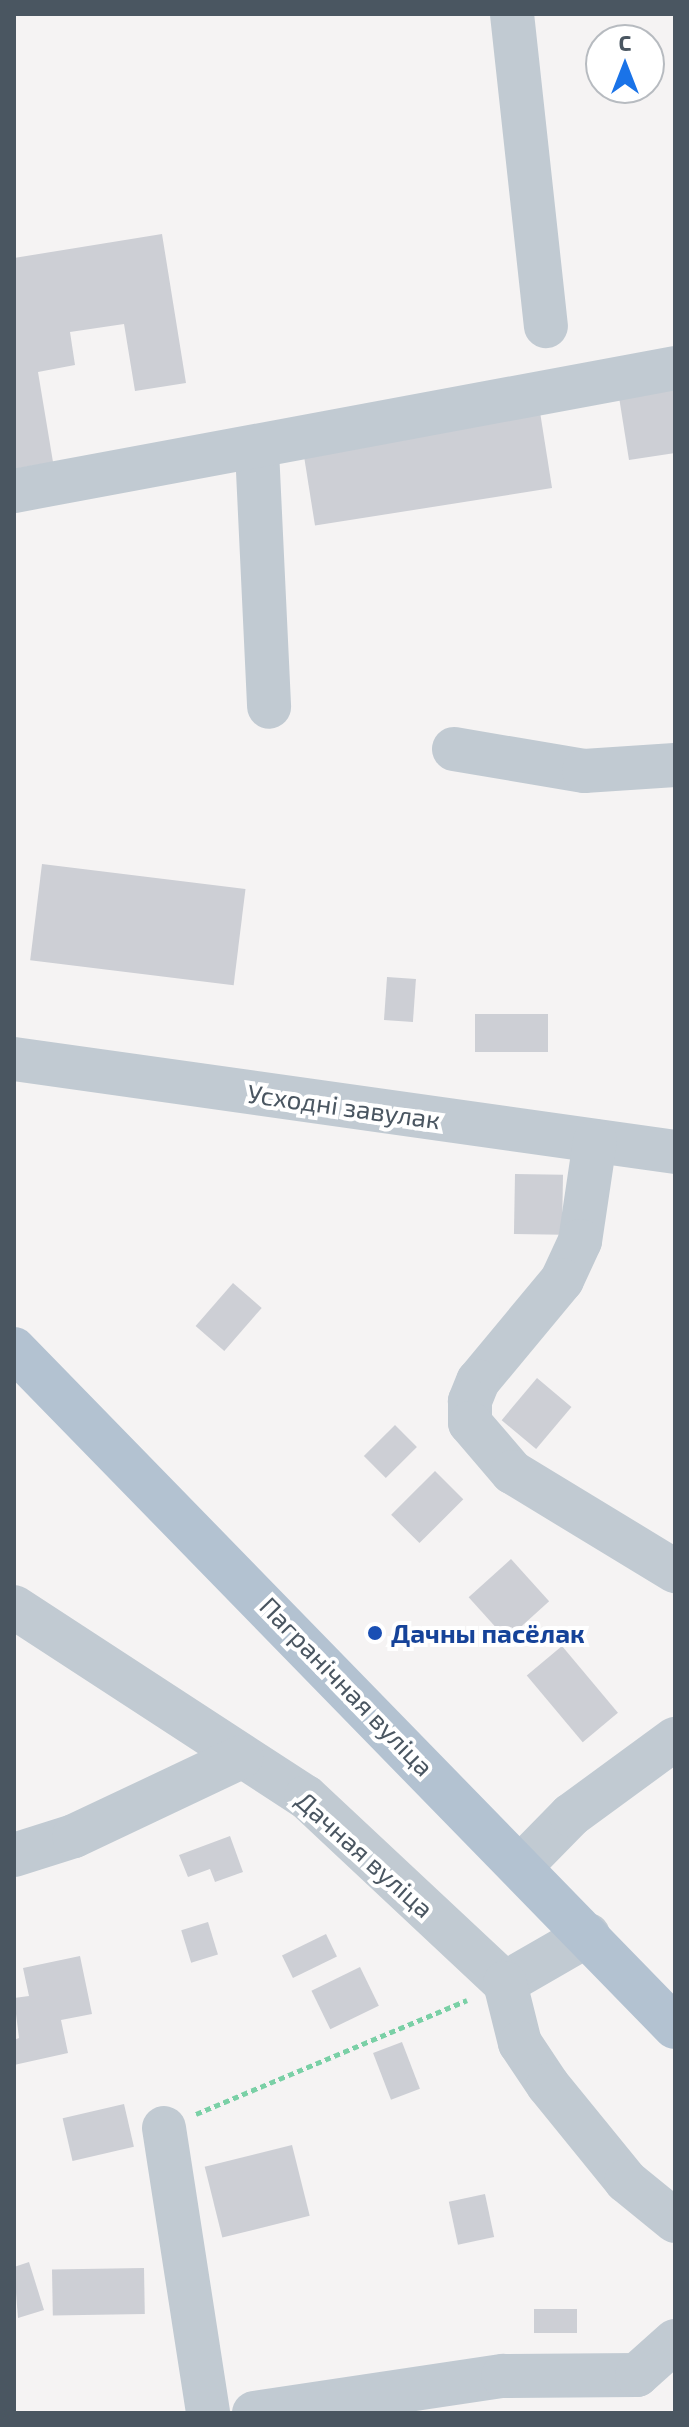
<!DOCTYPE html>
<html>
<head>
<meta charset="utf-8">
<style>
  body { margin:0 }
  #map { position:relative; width:689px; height:2427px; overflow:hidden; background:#f5f3f3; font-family:"Exo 2",sans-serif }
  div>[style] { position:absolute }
  .building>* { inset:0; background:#cdcfd5; transform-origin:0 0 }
  .path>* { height:5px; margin-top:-2.5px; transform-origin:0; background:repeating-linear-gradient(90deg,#7ad0a6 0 6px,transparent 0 10px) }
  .minor>* { height:44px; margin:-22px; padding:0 22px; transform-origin:22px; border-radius:22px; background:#c1cad2 }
  .major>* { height:44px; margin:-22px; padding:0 22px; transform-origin:22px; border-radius:22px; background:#b3c2d1 }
  .dots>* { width:22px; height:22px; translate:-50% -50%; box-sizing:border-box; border:4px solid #fff; border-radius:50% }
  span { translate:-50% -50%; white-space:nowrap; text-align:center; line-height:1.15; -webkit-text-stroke:8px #fff; paint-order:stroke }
  .street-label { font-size:26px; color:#4a5661 }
  .transit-label { font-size:26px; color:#164399; font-weight:700 }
  .left { translate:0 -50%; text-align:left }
  .frame { position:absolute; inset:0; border:16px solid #4a5661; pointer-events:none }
  .north { position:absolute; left:585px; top:24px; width:80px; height:80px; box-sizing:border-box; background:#fff; border:2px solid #b7bbc0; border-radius:50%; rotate:0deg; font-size:22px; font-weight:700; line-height:32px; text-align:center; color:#4a5661 }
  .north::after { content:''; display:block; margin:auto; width:28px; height:36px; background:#1a73e8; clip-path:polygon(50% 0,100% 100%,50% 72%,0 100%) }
</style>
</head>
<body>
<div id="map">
  <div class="building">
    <i style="clip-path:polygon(162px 234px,186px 383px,135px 391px,124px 324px,70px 332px,75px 365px,38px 372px,53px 462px,14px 469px,14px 258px)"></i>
    <i style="clip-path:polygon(675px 388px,675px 453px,629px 460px,619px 397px)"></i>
    <i style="left:540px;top:412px;width:77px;height:240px;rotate:81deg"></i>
    <i style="left:42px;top:864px;width:205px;height:97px;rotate:7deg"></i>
    <i style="left:387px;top:977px;width:29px;height:43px;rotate:4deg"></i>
    <i style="left:548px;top:1014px;width:38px;height:73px;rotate:90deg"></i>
    <i style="left:515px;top:1174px;width:48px;height:60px;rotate:1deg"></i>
    <i style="left:233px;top:1283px;width:38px;height:57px;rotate:41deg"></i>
    <i style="left:537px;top:1378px;width:45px;height:55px;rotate:40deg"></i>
    <i style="left:395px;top:1425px;width:31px;height:44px;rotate:45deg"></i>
    <i style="left:435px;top:1471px;width:40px;height:62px;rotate:45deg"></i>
    <i style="left:511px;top:1559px;width:57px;height:57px;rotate:48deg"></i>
    <i style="left:562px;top:1646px;width:87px;height:46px;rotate:50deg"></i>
    <i style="clip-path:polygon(230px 1836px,243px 1872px,215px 1882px,210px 1869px,188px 1877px,179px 1855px)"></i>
    <i style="left:208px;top:1922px;width:34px;height:28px;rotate:73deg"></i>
    <i style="left:326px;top:1934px;width:25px;height:49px;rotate:64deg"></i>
    <i style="clip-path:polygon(80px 1956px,92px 2014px,61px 2020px,68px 2053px,14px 2065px,14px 2040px,19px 2038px,14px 1998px,29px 1996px,23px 1968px)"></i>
    <i style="left:360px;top:1967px;width:43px;height:54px;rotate:64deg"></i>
    <i style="left:402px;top:2042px;width:50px;height:31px;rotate:69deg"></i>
    <i style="left:124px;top:2104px;width:44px;height:63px;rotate:77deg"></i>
    <i style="left:292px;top:2145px;width:73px;height:90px;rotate:76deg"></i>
    <i style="left:485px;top:2194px;width:44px;height:37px;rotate:78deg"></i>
    <i style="clip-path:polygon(29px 2262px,44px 2310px,18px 2318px,14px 2267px)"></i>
    <i style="left:144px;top:2268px;width:46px;height:92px;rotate:89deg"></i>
    <i style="left:534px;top:2309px;width:43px;height:24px"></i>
  </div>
  <div class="path">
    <i style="left:196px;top:2114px;width:294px;rotate:-22.8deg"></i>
  </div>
  <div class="minor">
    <i style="left:512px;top:14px;width:314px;rotate:83.8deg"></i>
    <i style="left:257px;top:450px;width:257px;rotate:87.3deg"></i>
    <i style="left:14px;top:491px;width:672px;rotate:-10.54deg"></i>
    <i style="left:454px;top:749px;width:132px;rotate:9.6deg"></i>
    <i style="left:584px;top:771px;width:91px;rotate:-3.8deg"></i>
    <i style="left:14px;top:1059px;width:668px;rotate:8.01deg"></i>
    <i style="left:595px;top:1141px;width:101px;rotate:98.5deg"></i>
    <i style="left:580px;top:1241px;width:43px;rotate:114.8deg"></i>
    <i style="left:562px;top:1280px;width:131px;rotate:129.7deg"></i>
    <i style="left:478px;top:1381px;width:22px;rotate:112deg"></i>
    <i style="left:470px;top:1401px;width:22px;rotate:90deg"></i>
    <i style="left:470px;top:1423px;width:65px;rotate:49.4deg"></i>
    <i style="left:512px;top:1472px;width:191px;rotate:31.3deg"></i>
    <i style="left:14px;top:1607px;width:348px;rotate:33.1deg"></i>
    <i style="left:306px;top:1797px;width:272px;rotate:43.1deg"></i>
    <i style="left:505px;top:1983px;width:96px;rotate:-30deg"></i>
    <i style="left:14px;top:1855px;width:63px;rotate:-17.6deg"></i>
    <i style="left:74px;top:1836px;width:185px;rotate:-25.3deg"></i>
    <i style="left:522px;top:1865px;width:70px;rotate:-45.6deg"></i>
    <i style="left:571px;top:1815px;width:129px;rotate:-36.2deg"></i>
    <i style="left:505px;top:1983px;width:62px;rotate:76deg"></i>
    <i style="left:520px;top:2043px;width:50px;rotate:56.3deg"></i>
    <i style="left:548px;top:2085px;width:124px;rotate:50.9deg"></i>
    <i style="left:626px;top:2181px;width:63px;rotate:39.2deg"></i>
    <i style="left:164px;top:2128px;width:288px;rotate:81.2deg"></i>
    <i style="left:254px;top:2413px;width:252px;rotate:-8.5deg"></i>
    <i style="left:503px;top:2376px;width:134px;rotate:-0.4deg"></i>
    <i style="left:637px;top:2375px;width:51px;rotate:-41.8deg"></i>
  </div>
  <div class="major">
    <i style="left:14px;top:1349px;width:947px;rotate:45.73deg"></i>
  </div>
  <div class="dots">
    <i style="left:375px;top:1633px;background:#1a4fb4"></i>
  </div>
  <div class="street-label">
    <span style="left:344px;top:1106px;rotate:8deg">Усходні завулак</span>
    <span style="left:347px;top:1686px;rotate:46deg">Пагранічная вуліца</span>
    <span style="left:365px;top:1854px;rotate:42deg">Дачная вуліца</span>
  </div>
  <div class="transit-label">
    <span class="left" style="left:391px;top:1633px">Дачны пасёлак</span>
  </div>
  <div class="frame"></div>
  <div class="north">С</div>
</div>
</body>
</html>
